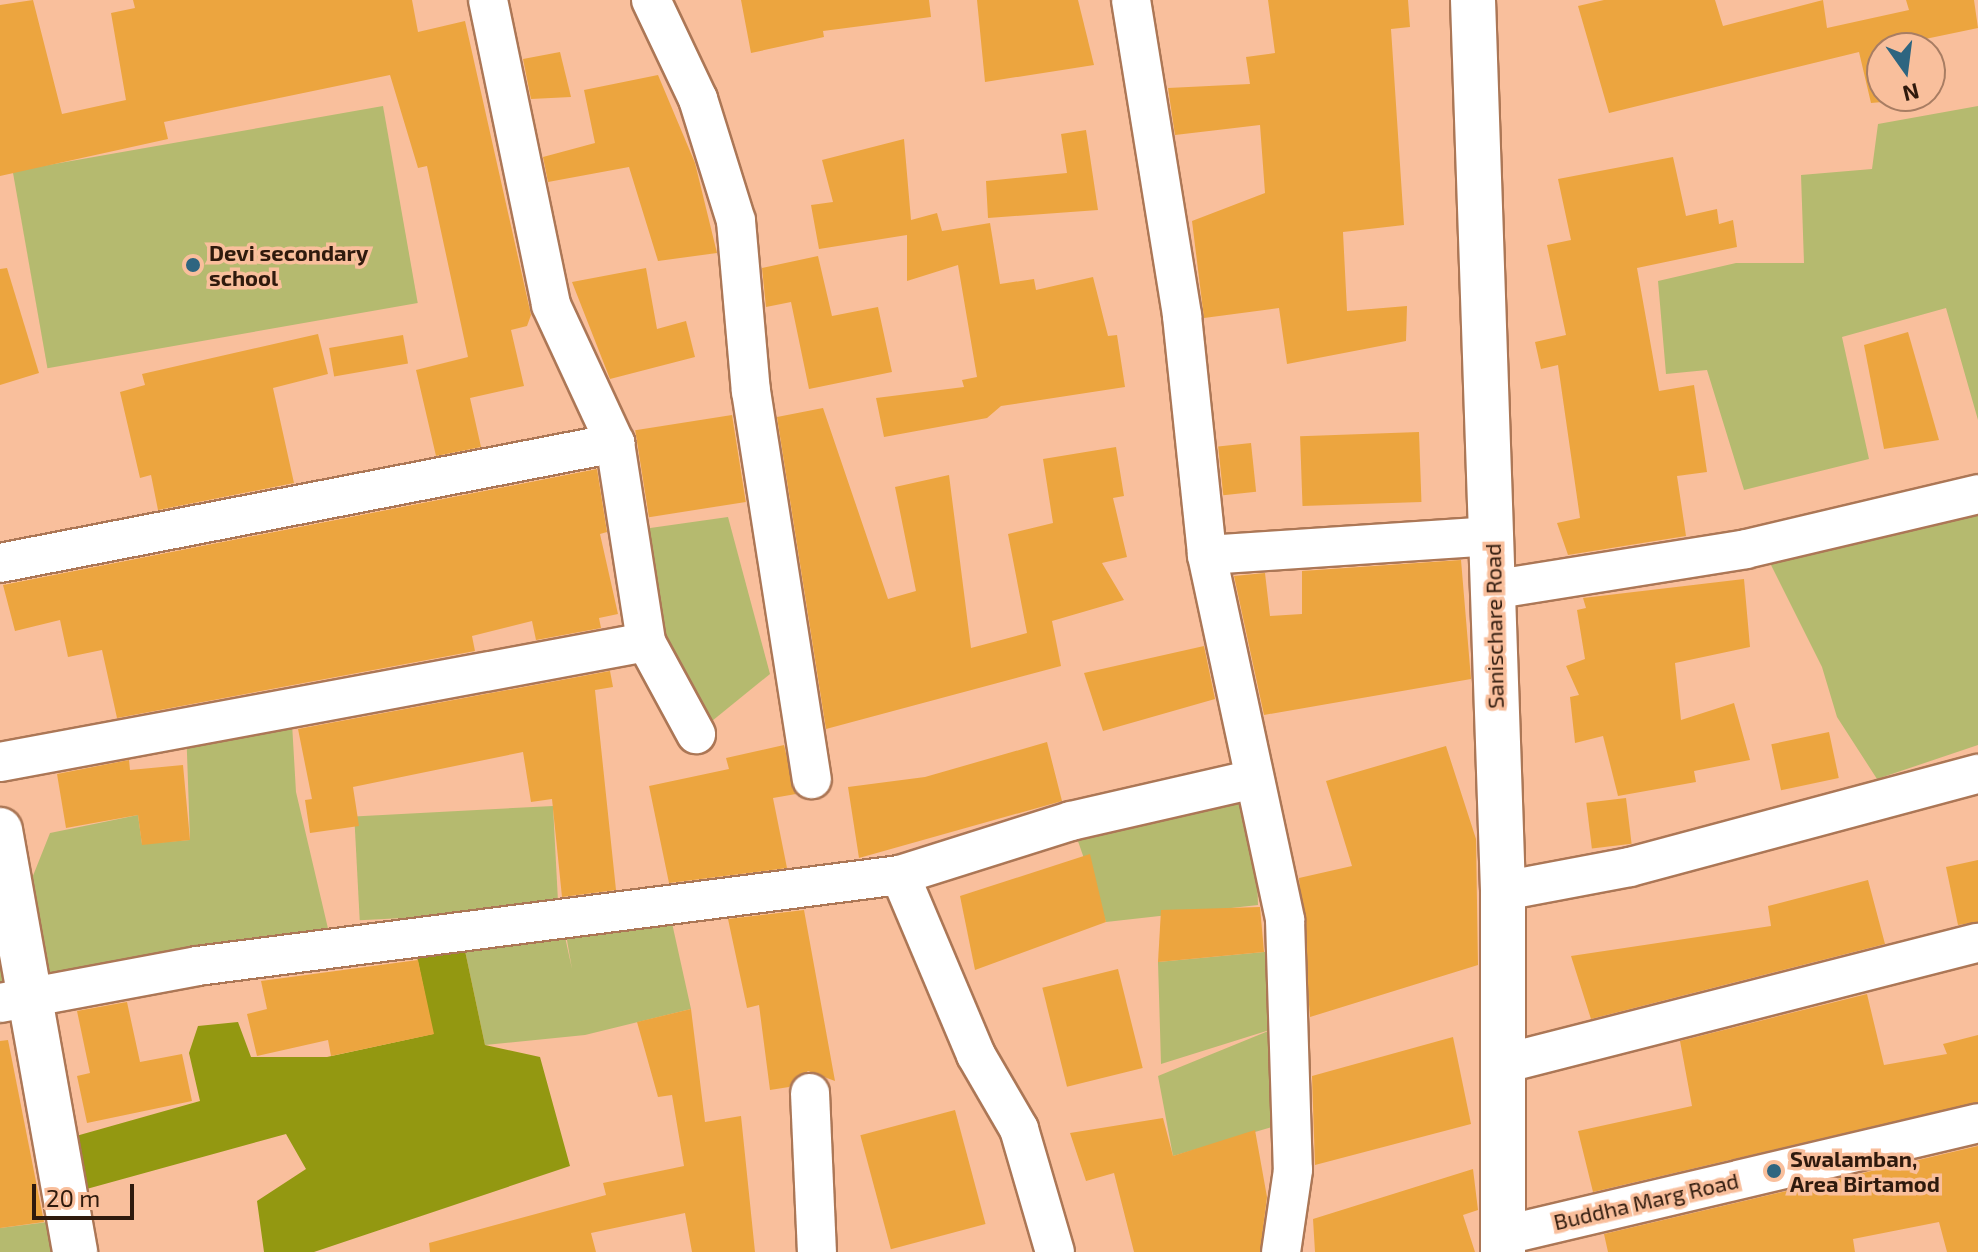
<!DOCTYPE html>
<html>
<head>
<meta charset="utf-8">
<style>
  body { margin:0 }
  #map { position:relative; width:1978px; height:1252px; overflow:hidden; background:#f9bf9c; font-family:"Exo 2",sans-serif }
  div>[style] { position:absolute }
  .green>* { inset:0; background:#b5ba6f; transform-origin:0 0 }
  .forest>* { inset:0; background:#939811 }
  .building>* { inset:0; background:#eca53f; transform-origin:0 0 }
  .roads { filter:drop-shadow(2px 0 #ac7756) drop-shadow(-2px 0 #ac7756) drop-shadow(0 2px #ac7756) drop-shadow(0 -2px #ac7756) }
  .street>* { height:38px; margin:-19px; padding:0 19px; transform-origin:19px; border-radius:19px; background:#fff }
  .secondary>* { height:44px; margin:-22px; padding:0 22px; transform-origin:22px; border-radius:22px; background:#fff }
  .dots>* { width:22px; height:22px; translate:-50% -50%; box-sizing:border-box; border:4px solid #f9bf9c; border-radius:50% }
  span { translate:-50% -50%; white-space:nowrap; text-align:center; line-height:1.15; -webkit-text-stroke:7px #f9bf9c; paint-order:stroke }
  .poi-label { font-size:22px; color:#2f1a0d; font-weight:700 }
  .left { translate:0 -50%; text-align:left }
  .street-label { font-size:22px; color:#2f1a0d }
  .north { position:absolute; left:1866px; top:32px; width:80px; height:80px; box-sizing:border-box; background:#f9bf9c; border:2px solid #a87d63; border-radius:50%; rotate:166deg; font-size:22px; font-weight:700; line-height:32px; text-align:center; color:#2f1a0d }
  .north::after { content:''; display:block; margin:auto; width:28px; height:36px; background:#2e6580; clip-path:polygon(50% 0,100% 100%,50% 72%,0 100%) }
  .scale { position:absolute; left:32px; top:1184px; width:102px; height:36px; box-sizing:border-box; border:4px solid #2f1a0d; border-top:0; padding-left:10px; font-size:24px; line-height:28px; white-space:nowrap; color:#2f1a0d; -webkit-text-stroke:6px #f9bf9c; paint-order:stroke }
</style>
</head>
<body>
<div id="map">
  <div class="green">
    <i style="left:383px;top:106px;width:200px;height:376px;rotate:80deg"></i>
    <i style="clip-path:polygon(1978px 106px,1978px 420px,1946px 308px,1842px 337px,1869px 459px,1744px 490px,1707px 370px,1666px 374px,1658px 281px,1736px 263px,1804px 263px,1801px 175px,1872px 169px,1878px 124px)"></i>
    <i style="clip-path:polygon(1978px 515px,1978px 745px,1877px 779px,1837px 717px,1822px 667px,1768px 559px)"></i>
    <i style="clip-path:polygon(728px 517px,770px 674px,696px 734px,651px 639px,636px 530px)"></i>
    <i style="clip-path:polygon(291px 706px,296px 792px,330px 937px,0 1003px,0 927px,15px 921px,50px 833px,138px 815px,142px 844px,190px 840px,186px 725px)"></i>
    <i style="clip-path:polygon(1254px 779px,1258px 905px,1106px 922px,1071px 821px)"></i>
    <i style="left:553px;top:806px;width:104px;height:199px;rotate:87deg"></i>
    <i style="clip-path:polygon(562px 923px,572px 969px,564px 923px,672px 923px,691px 1009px,585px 1035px,485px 1045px,464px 946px)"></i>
    <i style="clip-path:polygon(1285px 950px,1292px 1121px,1173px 1156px,1158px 1076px,1273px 1029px,1161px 1064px,1158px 962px)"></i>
    <i style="clip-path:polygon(48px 1222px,54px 1252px,0 1252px,0 1228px)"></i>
  </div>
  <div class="forest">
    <i style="clip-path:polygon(464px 946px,485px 1045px,540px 1057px,570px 1166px,314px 1252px,264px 1252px,257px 1201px,306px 1169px,286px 1134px,83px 1190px,76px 1136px,200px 1101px,189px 1053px,198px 1026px,238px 1022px,251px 1057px,327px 1057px,433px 1034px,417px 957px)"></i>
  </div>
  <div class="building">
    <i style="clip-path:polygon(33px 0,62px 114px,126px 100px,111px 13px,135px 8px,133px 0,412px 0,418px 32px,465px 21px,531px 315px,527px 326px,511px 330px,524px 386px,470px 398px,481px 447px,436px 456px,416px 370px,468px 357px,427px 166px,418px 168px,390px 75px,164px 122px,168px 139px,0 176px,0 5px)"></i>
    <i style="clip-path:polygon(741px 0,929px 0,931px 17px,823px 31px,824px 37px,751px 53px)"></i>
    <i style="clip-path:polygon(977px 0,1078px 0,1094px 65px,985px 82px)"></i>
    <i style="clip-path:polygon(1268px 0,1408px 0,1410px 27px,1391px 29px,1404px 225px,1343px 232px,1347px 311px,1407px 306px,1406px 341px,1287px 364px,1279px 308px,1204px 318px,1192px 221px,1265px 193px,1260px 125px,1175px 135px,1168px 88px,1250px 84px,1246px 57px,1275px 53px)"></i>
    <i style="clip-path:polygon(1604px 0,1715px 0,1723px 26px,1823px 0,1827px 28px,1909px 10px,1906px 0,1974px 0,1978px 28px,1882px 48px,1882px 102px,1871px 103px,1859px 52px,1609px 113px,1578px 6px)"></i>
    <i style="clip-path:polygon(560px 52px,571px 97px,531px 99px,523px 59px)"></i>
    <i style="clip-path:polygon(658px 75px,695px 163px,717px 253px,658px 261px,629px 167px,548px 182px,543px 157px,595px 143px,584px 90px)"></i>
    <i style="clip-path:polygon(1086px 130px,1098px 210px,988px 218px,986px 181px,1067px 173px,1061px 134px)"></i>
    <i style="clip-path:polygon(904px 139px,911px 220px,937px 213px,942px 231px,990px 223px,1000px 284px,1034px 279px,1036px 290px,1093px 277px,1108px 336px,1117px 335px,1125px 387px,1001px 406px,987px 418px,884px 437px,876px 398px,964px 387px,962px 380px,977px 377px,958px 265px,907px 281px,907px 235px,819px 249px,811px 205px,833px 202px,822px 160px)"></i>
    <i style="clip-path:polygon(1673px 157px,1686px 216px,1717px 209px,1719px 224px,1733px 220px,1737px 247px,1637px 268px,1659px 391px,1694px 385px,1707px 472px,1677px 476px,1686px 536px,1568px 555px,1557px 523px,1580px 518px,1558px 365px,1541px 369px,1535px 342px,1566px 335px,1547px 245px,1571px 240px,1558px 179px)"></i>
    <i style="clip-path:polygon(818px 256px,832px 316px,878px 307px,892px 372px,809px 389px,791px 302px,766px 307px,762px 268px)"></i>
    <i style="clip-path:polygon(7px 268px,39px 373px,0 385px,0 269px)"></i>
    <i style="clip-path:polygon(646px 268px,657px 329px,686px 321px,695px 357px,610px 379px,572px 282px)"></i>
    <i style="clip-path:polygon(1908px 332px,1939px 440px,1884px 449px,1864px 345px)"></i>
    <i style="clip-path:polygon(318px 334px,328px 374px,273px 388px,294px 483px,158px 510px,151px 475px,140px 478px,120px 392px,145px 385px,142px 374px)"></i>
    <i style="left:403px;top:335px;width:29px;height:75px;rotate:80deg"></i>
    <i style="clip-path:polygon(823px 408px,888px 599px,916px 591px,895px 487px,949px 475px,971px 648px,1027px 633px,1008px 534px,1053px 523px,1043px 459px,1116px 447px,1124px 496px,1113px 498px,1127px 557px,1102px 563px,1124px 600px,1052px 621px,1061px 666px,826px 729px,777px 417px)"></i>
    <i style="left:732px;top:415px;width:88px;height:98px;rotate:81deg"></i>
    <i style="left:1419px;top:432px;width:70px;height:119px;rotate:88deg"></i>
    <i style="left:1251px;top:443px;width:49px;height:33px;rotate:84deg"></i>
    <i style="clip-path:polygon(597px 469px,607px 532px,600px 534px,618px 614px,599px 618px,601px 628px,536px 640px,532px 621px,472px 636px,475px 651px,117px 718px,102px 650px,68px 657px,60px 620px,15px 631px,3px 585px)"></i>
    <i style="clip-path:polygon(1461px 560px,1471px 679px,1264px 715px,1234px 576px,1265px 573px,1270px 616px,1302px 614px,1302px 571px)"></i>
    <i style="clip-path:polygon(1744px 579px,1750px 647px,1675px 663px,1681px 720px,1734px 703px,1750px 760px,1694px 771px,1696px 782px,1618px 796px,1603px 736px,1575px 743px,1570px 697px,1579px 695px,1566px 666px,1585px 659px,1577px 610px,1586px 608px,1583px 598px)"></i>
    <i style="clip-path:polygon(1204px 646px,1215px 699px,1103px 731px,1084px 673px)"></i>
    <i style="clip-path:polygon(610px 671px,613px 687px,595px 690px,616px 890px,562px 897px,552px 799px,531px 802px,523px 752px,353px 787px,359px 826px,310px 833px,305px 800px,312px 799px,298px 729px)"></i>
    <i style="left:1829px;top:732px;width:47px;height:59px;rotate:78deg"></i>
    <i style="clip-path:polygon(1047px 742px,1062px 801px,859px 858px,848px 787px,925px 777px)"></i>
    <i style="clip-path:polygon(784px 745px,796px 794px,773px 798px,787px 868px,669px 883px,649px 786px,729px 769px,726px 758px)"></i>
    <i style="clip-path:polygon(1446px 746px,1476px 839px,1478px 965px,1310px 1017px,1299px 878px,1352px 866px,1326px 781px)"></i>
    <i style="clip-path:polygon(129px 760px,130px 770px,183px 765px,190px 840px,142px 845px,138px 815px,66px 828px,57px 774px)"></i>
    <i style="left:1626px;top:798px;width:46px;height:40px;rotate:83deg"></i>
    <i style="clip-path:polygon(1090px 854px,1106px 922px,975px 970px,960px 896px)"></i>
    <i style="clip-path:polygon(1978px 860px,1978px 922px,1958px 925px,1946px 867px)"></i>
    <i style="clip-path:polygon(1868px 880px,1885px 944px,1591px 1019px,1571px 956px,1771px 926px,1768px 906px)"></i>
    <i style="clip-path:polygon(1260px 907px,1264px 952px,1158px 962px,1161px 910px)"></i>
    <i style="clip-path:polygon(804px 910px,835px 1081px,808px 1071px,789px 1087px,770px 1090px,759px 1005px,747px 1008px,728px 919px)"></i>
    <i style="clip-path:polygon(418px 960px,434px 1034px,331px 1056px,328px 1040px,257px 1056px,247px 1014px,267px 1009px,261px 981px)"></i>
    <i style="left:1118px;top:969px;width:102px;height:78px;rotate:76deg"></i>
    <i style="clip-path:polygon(1867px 994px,1884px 1065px,1947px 1054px,1943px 1044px,1978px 1035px,1978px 1102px,1593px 1192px,1578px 1131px,1692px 1106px,1680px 1041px)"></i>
    <i style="clip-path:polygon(127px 1002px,140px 1062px,182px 1054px,192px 1101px,87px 1123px,77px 1076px,90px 1073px,77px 1011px)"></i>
    <i style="clip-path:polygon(691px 1009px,705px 1122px,741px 1116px,755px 1252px,692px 1252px,685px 1213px,591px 1233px,596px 1252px,430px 1252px,429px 1243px,606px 1195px,603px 1183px,684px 1166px,672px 1095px,658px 1097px,637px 1022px)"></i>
    <i style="clip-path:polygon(1453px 1037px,1471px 1124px,1315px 1165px,1312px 1076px)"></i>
    <i style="clip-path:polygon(8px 1040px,44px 1222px,0 1228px,0 1041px)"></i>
    <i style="left:955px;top:1110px;width:118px;height:98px;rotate:75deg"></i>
    <i style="clip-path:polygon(1163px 1118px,1173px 1156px,1255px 1130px,1267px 1197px,1260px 1252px,1134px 1252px,1114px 1173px,1086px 1181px,1070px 1133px)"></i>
    <i style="clip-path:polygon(1978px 1146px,1978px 1252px,1947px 1252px,1939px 1222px,1853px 1239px,1855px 1252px,1608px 1252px,1604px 1234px)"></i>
    <i style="clip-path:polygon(1473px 1169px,1478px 1210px,1463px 1215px,1475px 1252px,1315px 1252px,1313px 1219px)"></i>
  </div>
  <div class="roads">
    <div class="street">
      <i style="left:488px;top:0;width:311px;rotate:78.3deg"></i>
      <i style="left:551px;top:305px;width:152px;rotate:65.1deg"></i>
      <i style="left:615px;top:443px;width:201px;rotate:81.1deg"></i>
      <i style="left:646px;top:642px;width:105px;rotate:61.5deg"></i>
      <i style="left:651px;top:0;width:110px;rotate:64.6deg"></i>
      <i style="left:698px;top:99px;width:128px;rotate:72.7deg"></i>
      <i style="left:736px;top:221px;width:171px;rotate:85deg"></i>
      <i style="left:751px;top:391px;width:393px;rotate:81.1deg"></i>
      <i style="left:1131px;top:0;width:320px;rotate:80.8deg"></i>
      <i style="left:1182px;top:316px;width:240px;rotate:84deg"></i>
      <i style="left:1207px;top:555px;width:373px;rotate:77.9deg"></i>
      <i style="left:1285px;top:920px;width:250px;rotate:88.2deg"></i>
      <i style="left:1293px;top:1170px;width:83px;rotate:98.3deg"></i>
      <i style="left:1207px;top:555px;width:286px;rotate:-3.8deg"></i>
      <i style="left:0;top:563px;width:627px;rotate:-11.04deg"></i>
      <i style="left:1491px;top:590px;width:258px;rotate:-9.1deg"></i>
      <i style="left:1746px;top:549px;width:238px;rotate:-13.3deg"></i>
      <i style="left:0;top:762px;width:657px;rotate:-10.52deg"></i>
      <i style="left:900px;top:875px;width:195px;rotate:67.1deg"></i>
      <i style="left:976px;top:1055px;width:86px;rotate:59.8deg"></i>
      <i style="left:1019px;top:1129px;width:128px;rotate:73.7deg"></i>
      <i style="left:1503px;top:891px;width:129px;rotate:-10.7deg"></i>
      <i style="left:1630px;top:867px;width:360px;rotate:-15deg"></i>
      <i style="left:0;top:1003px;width:200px;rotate:-10.6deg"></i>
      <i style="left:197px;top:966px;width:709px;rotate:-7.38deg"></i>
      <i style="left:900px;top:875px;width:179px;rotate:-17.5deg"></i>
      <i style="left:1071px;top:821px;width:188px;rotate:-12.9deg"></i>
      <i style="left:1506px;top:1063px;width:487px;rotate:-14.3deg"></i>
      <i style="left:810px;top:1093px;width:159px;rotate:87.5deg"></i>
      <i style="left:1501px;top:1236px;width:490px;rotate:-13.3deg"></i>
    </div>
    <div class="secondary">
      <i style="left:1473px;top:0;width:892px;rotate:88.07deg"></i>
      <i style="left:1503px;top:891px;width:361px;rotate:90deg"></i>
      <i style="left:0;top:830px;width:429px;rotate:79.9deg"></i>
    </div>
  </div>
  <div class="dots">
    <i style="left:193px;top:265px;background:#2e6580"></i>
    <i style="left:1774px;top:1171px;background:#2e6580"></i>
  </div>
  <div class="poi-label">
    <span class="left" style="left:209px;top:265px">Devi secondary<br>school</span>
    <span class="left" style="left:1790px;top:1171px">Swalamban,<br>Area Birtamod</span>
  </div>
  <div class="street-label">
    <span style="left:1494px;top:626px;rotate:-91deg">Sanischare Road</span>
    <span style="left:1646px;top:1201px;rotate:-13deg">Buddha Marg Road</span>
  </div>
  <div class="north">N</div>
  <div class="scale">20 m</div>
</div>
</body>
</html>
